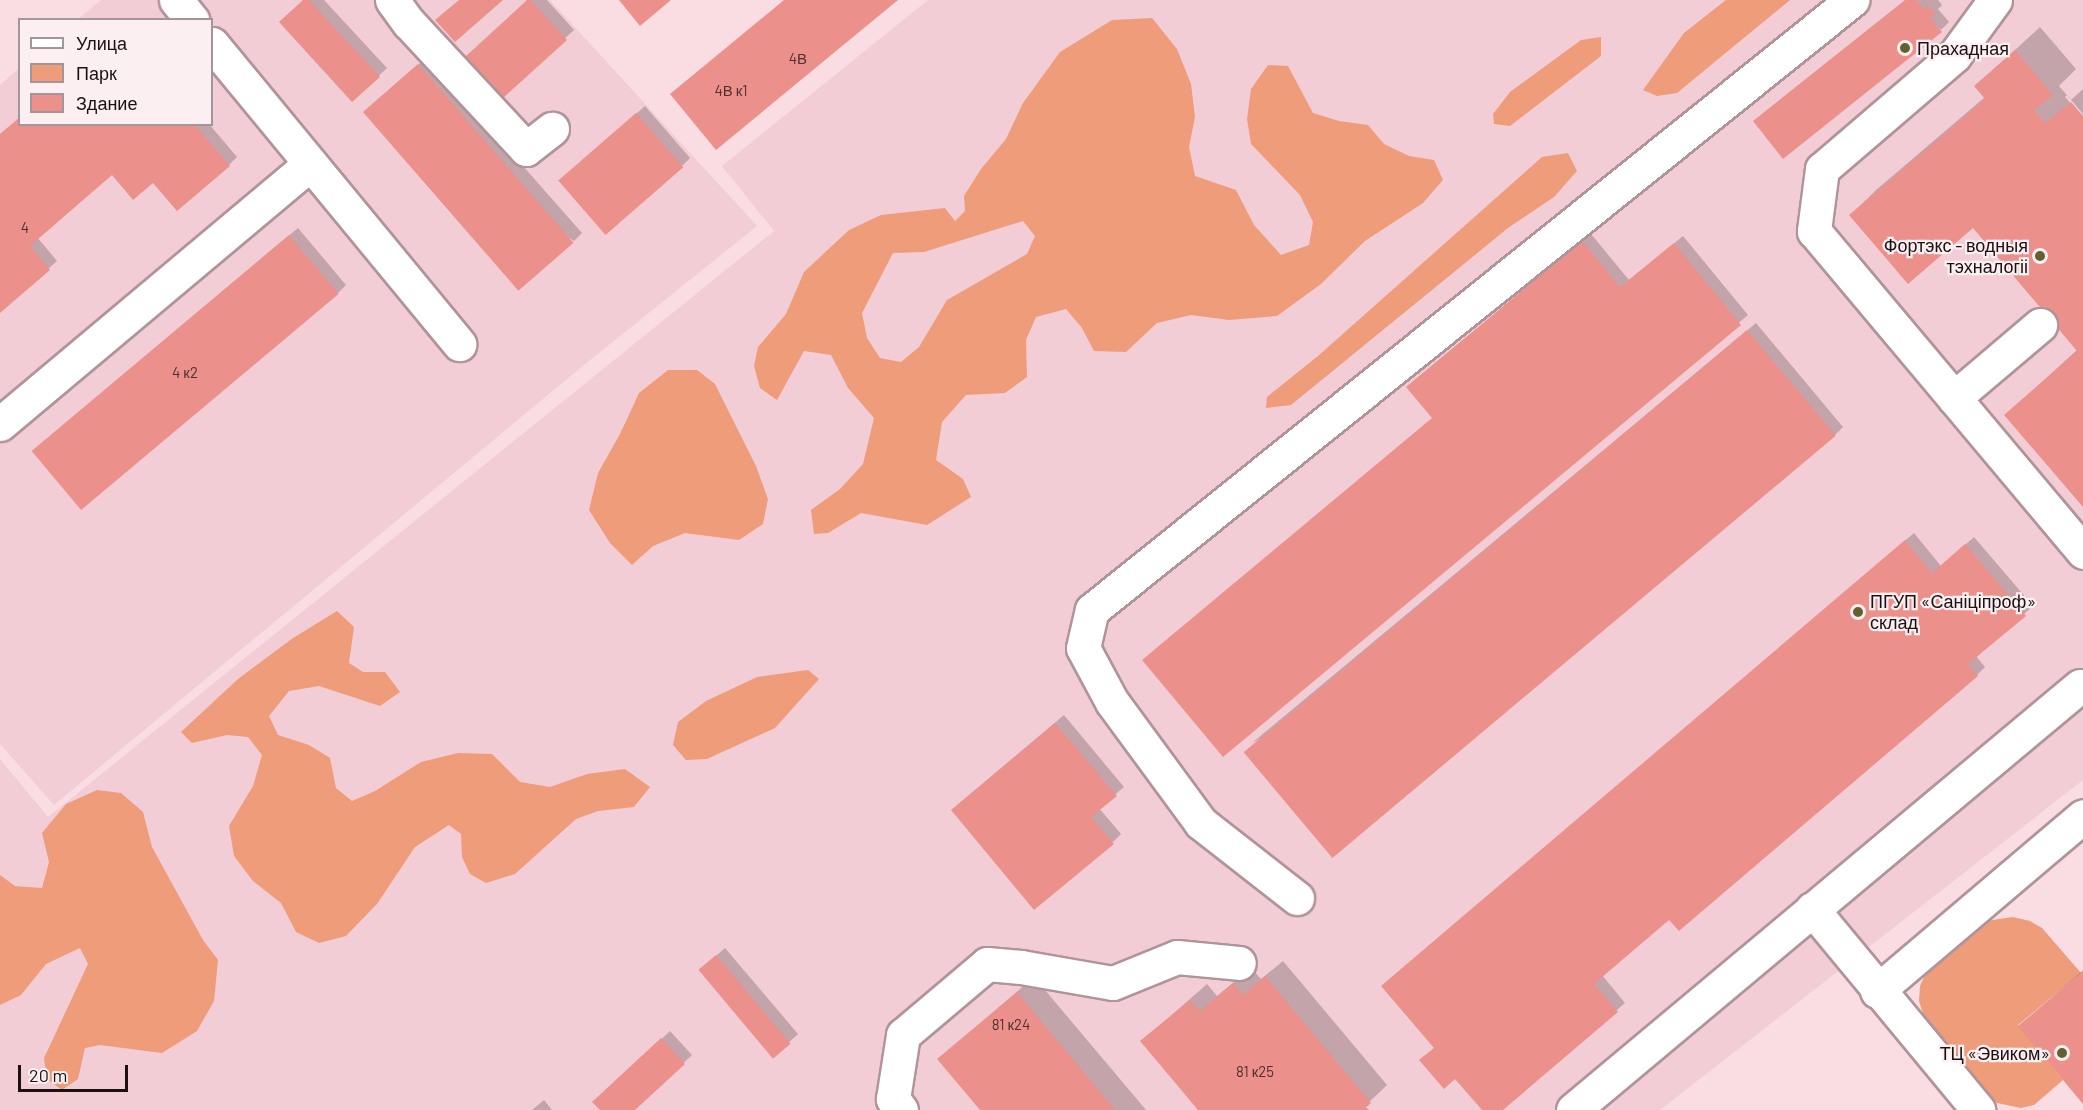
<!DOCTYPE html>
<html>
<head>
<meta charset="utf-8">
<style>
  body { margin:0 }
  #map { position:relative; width:2083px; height:1110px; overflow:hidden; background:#fadde3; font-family:Barlow,sans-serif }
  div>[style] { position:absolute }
  .built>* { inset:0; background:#f3cdd5 }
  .green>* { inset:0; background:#ee9c7a }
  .shadow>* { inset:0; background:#0003 }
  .building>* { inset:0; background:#eb908b; transform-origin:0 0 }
  .roads { filter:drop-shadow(2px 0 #b0949a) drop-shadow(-2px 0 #b0949a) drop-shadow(0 2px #b0949a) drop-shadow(0 -2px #b0949a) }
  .minor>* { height:33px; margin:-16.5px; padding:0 16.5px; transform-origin:16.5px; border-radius:16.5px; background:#fff }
  .dots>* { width:16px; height:16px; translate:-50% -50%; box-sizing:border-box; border:3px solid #fbeff2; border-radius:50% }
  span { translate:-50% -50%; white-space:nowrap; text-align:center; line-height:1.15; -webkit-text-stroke:4.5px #fbeff2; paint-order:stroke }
  .number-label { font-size:15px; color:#4f3131 }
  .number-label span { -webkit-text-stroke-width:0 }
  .poi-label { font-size:18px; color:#1b1113 }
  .left { translate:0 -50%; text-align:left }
  .right { translate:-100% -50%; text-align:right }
  .legend { position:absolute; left:18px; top:18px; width:195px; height:108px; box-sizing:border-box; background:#fbeff2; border:2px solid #a19699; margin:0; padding:8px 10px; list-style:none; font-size:18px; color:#1b1113 }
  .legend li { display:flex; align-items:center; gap:12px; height:30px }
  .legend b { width:30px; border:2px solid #a19699 }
  .scale { position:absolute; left:18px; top:1065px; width:110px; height:27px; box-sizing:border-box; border:3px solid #1b1113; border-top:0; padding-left:8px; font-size:18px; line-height:21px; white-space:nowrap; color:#1b1113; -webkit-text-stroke:4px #fbeff2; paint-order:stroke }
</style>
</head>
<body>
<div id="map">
  <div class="built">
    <i style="clip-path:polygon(101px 0,550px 0,757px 226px,584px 365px,54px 805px,0 744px,0 85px,19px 68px,20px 124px,212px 124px,212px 20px,78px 19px)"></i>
    <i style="clip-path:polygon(928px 0,2083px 0,2083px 780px,1660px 1110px,0 1110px,0 759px,48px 817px,774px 231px,722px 166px)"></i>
  </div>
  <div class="green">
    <i style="clip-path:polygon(1726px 0,1790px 0,1677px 93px,1657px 96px,1643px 90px,1684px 33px)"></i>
    <i style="clip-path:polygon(evenodd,1152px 18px,1177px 49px,1191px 84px,1195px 117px,1189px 147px,1195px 176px,1236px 190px,1254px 225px,1281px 255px,1309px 245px,1313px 222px,1300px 195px,1251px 144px,1247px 119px,1251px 89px,1268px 65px,1288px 66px,1313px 113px,1339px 121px,1368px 125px,1384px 144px,1409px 156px,1434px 160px,1443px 180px,1423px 203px,1365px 241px,1321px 284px,1277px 316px,1229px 320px,1191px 315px,1157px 323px,1126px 352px,1094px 351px,1082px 328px,1066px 309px,1036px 317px,1026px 340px,1027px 377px,1005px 393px,966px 395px,942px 422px,936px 460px,963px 479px,971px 497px,927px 525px,861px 513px,828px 533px,814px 534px,811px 510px,840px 489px,863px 464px,874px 418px,848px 388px,831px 355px,804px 351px,777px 400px,760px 388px,754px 366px,758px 347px,786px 314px,804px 272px,849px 230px,881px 215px,945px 208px,955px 221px,965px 211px,964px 196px,981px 169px,1006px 139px,1023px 103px,1060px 52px,1112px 20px,1152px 18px,1023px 221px,1035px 236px,1027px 254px,947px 300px,919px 347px,901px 362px,880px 358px,867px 338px,862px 313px,893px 253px,924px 252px,1023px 221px)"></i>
    <i style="clip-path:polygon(1601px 37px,1601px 56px,1510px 126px,1494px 124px,1493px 114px,1510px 92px,1581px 40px)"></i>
    <i style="clip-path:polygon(1568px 153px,1577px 171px,1554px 197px,1508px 228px,1291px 405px,1266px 408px,1267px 397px,1318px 356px,1542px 157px)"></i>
    <i style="clip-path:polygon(668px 370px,697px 370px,715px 384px,756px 466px,768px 499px,763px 524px,739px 540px,685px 533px,653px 546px,632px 565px,610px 543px,589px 510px,598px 473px,620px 434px,639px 393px)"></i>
    <i style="clip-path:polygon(337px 611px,354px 627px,349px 663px,363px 672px,385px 672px,400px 692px,380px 706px,319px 686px,289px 691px,269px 716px,278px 735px,309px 745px,330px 758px,336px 788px,352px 801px,375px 791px,421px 762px,458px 753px,492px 754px,520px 782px,550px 787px,587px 774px,625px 769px,650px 787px,634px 807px,598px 811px,576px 819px,515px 874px,486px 883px,470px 874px,462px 857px,461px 834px,449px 825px,415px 847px,377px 904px,346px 936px,319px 943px,296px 932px,281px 903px,253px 881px,234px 856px,229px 826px,253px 786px,262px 755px,248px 737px,227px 735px,192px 743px,181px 732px,238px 679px,293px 638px)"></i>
    <i style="clip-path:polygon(808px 670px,819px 679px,775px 728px,707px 759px,686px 760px,673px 745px,678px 722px,706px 701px,757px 677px)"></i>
    <i style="clip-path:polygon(97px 790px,121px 793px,143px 812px,152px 847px,203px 940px,218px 960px,214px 1001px,197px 1031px,162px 1053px,100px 1045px,85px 1048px,78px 1079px,62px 1090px,47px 1079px,44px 1058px,88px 964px,80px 948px,46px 964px,21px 995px,0 1005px,0 875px,15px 886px,42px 888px,49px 862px,42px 833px,66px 804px)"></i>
    <i style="clip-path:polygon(2013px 917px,2030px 921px,2042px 928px,2081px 973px,2018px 1025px,2063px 1080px,2034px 1105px,2021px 1108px,1997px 1103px,1935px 1032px,1924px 1017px,1919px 1001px,1920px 986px,1925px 975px,1978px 927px,1992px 920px)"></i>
  </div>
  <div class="shadow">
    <i style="clip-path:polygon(304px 0,324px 0,387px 68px,353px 100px)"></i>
    <i style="clip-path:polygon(529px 0,547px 0,574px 30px,503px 96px)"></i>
    <i style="clip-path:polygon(1905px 0,1938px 0,1942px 5px,1938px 9px,1949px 22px,1941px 30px)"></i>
    <i style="clip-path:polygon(2040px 27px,2076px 69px,2059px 86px,2071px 100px,2083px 89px,2083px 114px,2067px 95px,2065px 97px,2083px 118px,2083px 505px,2006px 415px,2078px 349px,1973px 226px,1851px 215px,1876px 190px,1985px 97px,1976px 86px)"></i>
    <i style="clip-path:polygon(427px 57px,582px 233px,574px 241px,373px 104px)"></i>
    <i style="clip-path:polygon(645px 106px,690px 158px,682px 166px,569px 173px)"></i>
    <i style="clip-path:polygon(20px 124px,209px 124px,237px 157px,229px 165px,153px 181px,112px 173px,37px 237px,57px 261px,0 311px,0 135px)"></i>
    <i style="clip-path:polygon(298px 228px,346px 285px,338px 293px,42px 443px)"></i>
    <i style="clip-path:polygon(1591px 234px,1629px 280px,1683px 236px,1748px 315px,1224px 755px,1433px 418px,1416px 379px)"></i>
    <i style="clip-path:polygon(1756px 323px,1843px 427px,1835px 435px,1252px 743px)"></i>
    <i style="clip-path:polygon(1914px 533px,1941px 566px,1974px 537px,2033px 606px,1976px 656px,1985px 667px,1977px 675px,1669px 918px,1602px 975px,1625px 1003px,1501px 1110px,1484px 1110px,1430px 1052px,1435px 1047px,1391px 978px)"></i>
    <i style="clip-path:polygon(1064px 715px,1124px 787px,1099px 808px,1121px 834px,1113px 842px,961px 802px)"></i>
    <i style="clip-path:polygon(725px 948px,798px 1034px,774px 1056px,709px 962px)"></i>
    <i style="clip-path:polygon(1283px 961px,1387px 1085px,1365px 1106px,1369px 1110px,1199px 1110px,1142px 1041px,1207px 984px,1217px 996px,1251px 968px,1261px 979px)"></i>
    <i style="clip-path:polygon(2083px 970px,2083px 1102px,2020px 1026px)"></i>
    <i style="clip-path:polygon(1034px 977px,1146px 1110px,982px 1110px,939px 1059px)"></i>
    <i style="clip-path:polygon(670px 1031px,692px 1055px,633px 1110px,602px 1110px,603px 1094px)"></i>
    <i style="clip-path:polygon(544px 1100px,552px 1110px,532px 1110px)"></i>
  </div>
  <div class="building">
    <i style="clip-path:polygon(303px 0,309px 0,380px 77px,352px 102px,279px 22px)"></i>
    <i style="clip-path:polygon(459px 0,503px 0,455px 42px,435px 20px)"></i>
    <i style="clip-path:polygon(527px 0,531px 0,567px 40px,503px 98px,465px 57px)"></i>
    <i style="clip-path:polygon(619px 0,671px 0,640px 26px)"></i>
    <i style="clip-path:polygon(784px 0,898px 0,716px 150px,670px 94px)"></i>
    <i style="clip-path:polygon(1905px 0,1916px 0,1924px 9px,1928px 6px,1935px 14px,1930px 18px,1942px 32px,1783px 159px,1753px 121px)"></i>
    <i style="clip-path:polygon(2015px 50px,2053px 95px,2034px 110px,2045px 123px,2071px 102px,2083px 116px,2083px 507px,2004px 415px,2077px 351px,1973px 228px,1908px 284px,1849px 215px,1985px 99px,1974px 86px)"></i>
    <i style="left:418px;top:64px;width:237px;height:73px;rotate:49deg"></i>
    <i style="left:636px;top:113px;width:72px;height:103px;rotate:49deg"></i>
    <i style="clip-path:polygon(20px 117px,20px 124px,194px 124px,230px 166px,177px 211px,153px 183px,133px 200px,112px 175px,30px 246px,50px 270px,0 313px,0 134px)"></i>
    <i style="left:289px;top:235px;width:77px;height:336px;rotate:50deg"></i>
    <i style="clip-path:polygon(1582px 241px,1620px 287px,1674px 243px,1741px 325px,1223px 757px,1142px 660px,1432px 418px,1406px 387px)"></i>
    <i style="left:1747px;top:330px;width:138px;height:657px;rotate:50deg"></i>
    <i style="clip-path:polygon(1905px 540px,1932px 573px,1965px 544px,2026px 616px,1968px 664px,1978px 676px,1679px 931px,1669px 920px,1594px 984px,1618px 1012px,1503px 1110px,1482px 1110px,1455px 1079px,1444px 1089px,1419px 1060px,1434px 1048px,1381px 986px)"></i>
    <i style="clip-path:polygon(1055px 723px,1117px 796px,1091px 817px,1114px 844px,1034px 910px,951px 810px)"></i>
    <i style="left:716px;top:955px;width:116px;height:23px;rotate:50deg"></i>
    <i style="clip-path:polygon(2083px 971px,2083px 1104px,2018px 1026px)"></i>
    <i style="clip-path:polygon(1265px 976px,1371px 1103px,1363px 1110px,1198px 1110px,1140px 1041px,1190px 1000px,1200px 1011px,1233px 983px,1243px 995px)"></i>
    <i style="clip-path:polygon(1017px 992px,1115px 1110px,980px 1110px,937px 1059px)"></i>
    <i style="clip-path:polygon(661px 1038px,685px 1064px,635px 1110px,600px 1110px,592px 1102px)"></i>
  </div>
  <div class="roads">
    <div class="minor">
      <i style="left:176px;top:0;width:26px;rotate:51deg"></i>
      <i style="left:392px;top:0;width:29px;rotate:54deg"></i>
      <i style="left:409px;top:23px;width:172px;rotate:47.1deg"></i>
      <i style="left:526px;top:149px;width:33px;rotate:-38deg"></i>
      <i style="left:1995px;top:0;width:69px;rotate:126.2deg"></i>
      <i style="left:1954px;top:56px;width:174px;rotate:139.4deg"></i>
      <i style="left:1822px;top:169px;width:63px;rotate:97.4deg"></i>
      <i style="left:1814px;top:231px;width:419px;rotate:50deg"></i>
      <i style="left:212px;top:44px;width:389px;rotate:50.5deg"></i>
      <i style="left:1954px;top:398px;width:113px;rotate:-40.3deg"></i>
      <i style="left:0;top:424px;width:405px;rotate:-40deg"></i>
      <i style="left:1297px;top:898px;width:122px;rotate:-142deg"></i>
      <i style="left:1201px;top:823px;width:150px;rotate:-126.3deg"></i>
      <i style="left:1112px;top:702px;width:61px;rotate:-118.2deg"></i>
      <i style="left:1083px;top:648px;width:39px;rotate:-77deg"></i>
      <i style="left:1092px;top:610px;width:975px;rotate:-38.75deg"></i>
      <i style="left:1812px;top:909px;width:261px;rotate:50.4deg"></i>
      <i style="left:1877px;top:991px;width:270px;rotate:-40.3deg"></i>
      <i style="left:901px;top:1110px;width:14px;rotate:-126deg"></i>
      <i style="left:893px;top:1099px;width:65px;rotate:-81.1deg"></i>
      <i style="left:903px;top:1035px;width:110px;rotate:-40.2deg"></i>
      <i style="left:987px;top:964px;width:34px;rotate:5deg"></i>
      <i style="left:1021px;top:967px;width:93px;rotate:9.9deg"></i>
      <i style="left:1113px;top:983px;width:69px;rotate:-22.1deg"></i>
      <i style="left:1177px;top:957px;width:62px;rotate:5.5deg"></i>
      <i style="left:1573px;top:1110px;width:661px;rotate:-39.91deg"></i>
    </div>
  </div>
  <div class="dots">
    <i style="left:1905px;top:48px;background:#65612e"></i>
    <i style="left:2040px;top:256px;background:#65612e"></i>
    <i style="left:1858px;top:612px;background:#65612e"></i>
    <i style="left:2062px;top:1053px;background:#65612e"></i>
  </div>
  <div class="number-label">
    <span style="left:798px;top:59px">4В</span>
    <span style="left:731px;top:91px">4В к1</span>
    <span style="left:25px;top:228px">4</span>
    <span style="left:185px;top:373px">4 к2</span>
    <span style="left:1011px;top:1025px">81 к24</span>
    <span style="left:1255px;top:1072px">81 к25</span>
  </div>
  <div class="poi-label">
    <span class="left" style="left:1917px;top:48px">Прахадная</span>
    <span class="right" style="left:2028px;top:256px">Фортэкс - водныя<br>тэхналогіі</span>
    <span class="left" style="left:1870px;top:612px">ПГУП «Саніціпроф»<br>склад</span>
    <span class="right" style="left:2050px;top:1053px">ТЦ «Эвиком»</span>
  </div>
  <ul class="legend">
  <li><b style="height:8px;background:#fff"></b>Улица</li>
  <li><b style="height:16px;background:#ee9c7a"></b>Парк</li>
  <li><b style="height:16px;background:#eb908b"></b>Здание</li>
  </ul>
  <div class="scale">20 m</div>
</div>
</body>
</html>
